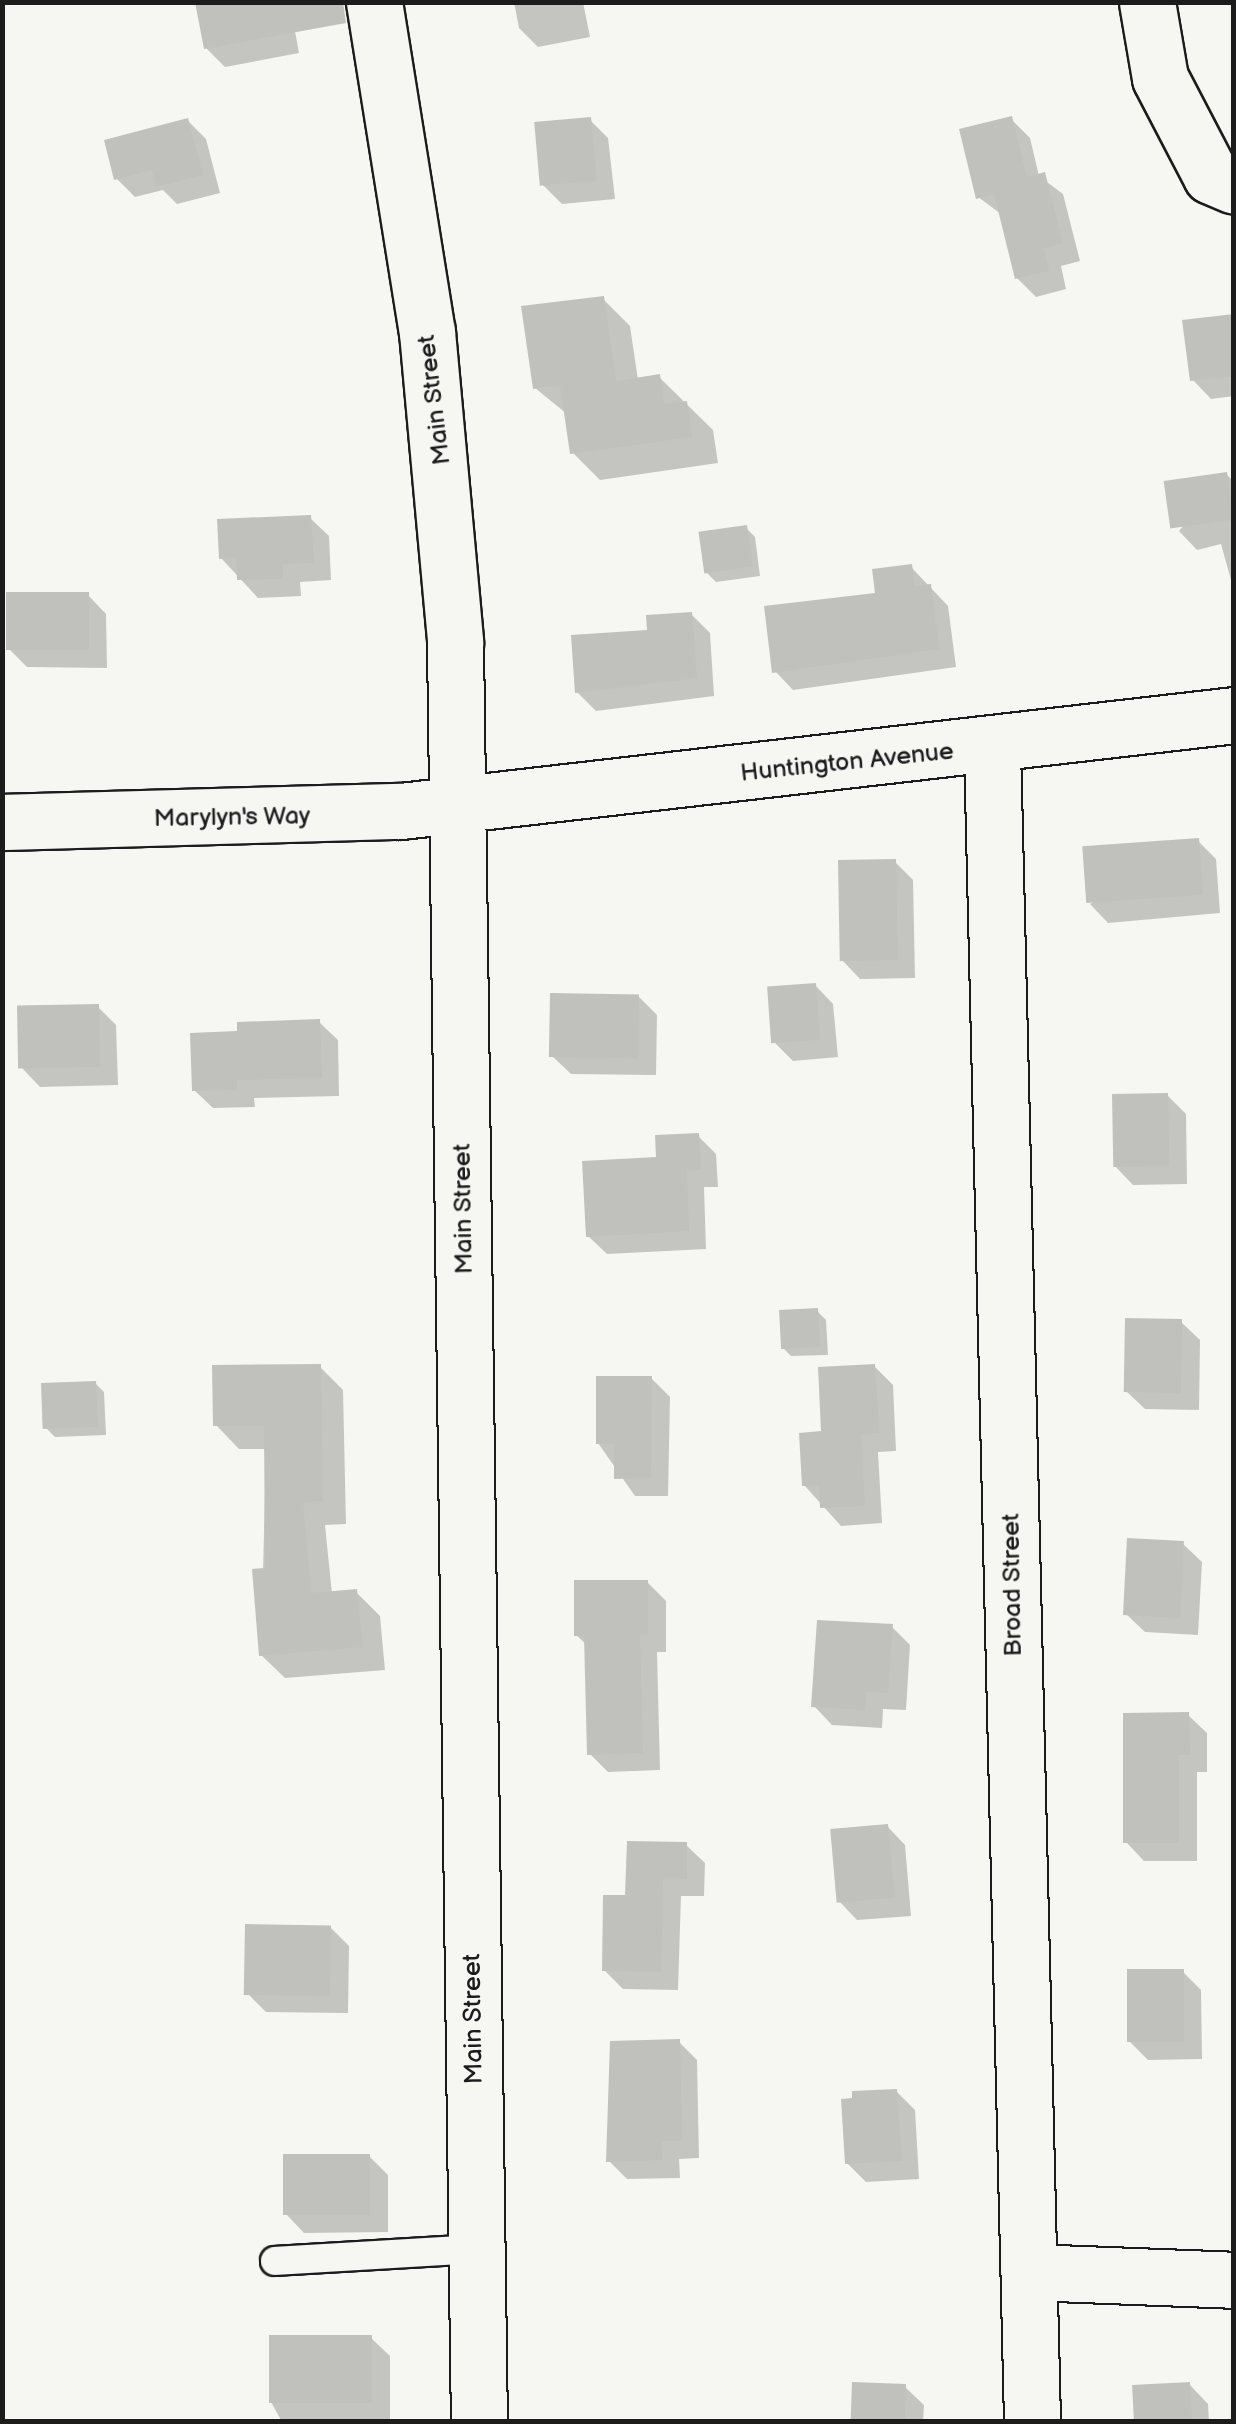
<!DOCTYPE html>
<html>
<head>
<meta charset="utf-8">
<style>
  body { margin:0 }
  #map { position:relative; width:1236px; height:2424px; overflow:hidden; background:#f6f6f2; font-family:"Balsamiq Sans",sans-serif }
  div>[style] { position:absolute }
  .shadow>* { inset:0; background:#0003 }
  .building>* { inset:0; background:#c0c0bd; transform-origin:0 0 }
  .roads { filter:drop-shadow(2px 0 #1c1c1c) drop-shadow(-2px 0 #1c1c1c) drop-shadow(0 2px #1c1c1c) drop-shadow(0 -2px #1c1c1c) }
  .lane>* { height:28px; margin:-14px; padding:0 14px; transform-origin:14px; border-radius:14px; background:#f6f6f2 }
  .street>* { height:55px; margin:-27.5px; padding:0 27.5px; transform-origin:27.5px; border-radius:27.5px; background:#f6f6f2 }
  .secondary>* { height:55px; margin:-27.5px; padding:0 27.5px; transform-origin:27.5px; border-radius:27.5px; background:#f6f6f2 }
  span { translate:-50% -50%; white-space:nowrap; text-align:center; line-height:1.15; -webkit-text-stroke:8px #f6f6f2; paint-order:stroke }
  .street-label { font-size:25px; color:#1c1c1c }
  .frame { position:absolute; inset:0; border:5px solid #1c1c1c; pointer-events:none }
</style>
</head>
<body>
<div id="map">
  <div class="shadow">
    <i style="clip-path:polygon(514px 2px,583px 2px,590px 37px,538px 47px,519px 28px)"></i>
    <i style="clip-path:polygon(290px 4px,299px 53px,225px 67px,206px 48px)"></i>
    <i style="clip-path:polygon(1011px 119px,1030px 138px,1039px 176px,1063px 194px,1080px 261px,1061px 266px,1066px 289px,1036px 297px,1017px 278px,1001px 214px,978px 197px)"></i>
    <i style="clip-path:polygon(590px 120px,608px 138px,615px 199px,562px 204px,543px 185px)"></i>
    <i style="clip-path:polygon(188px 121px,206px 139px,220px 193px,177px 204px,163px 190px,135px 197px,116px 178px)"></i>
    <i style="clip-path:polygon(603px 299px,630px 326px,638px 380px,659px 377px,713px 430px,718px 463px,600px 480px,573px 453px,567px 414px,535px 388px)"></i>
    <i style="clip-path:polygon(1234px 316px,1234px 396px,1211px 399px,1193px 380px)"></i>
    <i style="clip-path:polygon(1226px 474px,1234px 482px,1234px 591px,1221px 544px,1197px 550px,1179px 531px)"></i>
    <i style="clip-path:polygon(310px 518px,329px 536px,331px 580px,300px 582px,301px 596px,258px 598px,221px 558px)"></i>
    <i style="clip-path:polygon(746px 528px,755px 537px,760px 576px,716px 582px,707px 573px)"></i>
    <i style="clip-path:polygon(911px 567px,948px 606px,956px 667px,793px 690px,775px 671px)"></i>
    <i style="clip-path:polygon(88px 595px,106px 614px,107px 668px,27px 667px,9px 649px)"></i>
    <i style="clip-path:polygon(692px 615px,710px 633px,714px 696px,596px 711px,577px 692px,650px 633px)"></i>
    <i style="clip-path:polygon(1198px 841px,1216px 859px,1220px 913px,1108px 923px,1090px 904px)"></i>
    <i style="clip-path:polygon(895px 862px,913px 880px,915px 978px,860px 979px,842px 960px)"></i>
    <i style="clip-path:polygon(815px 985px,833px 1004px,838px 1057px,793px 1061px,775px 1043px)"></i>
    <i style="clip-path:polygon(638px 996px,657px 1015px,656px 1075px,571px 1074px,552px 1056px)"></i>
    <i style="clip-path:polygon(98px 1007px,116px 1025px,118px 1085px,40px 1087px,22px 1068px)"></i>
    <i style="clip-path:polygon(319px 1022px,338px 1040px,339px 1096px,254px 1098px,255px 1107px,213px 1108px,194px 1090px,240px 1034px)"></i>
    <i style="clip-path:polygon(1167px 1095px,1186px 1114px,1187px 1184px,1133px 1185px,1115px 1166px)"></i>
    <i style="clip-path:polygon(698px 1136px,716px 1154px,718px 1187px,704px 1187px,706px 1249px,607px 1254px,588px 1236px,659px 1160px)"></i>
    <i style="clip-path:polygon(817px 1311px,826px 1320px,828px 1355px,791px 1356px,782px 1347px)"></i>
    <i style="clip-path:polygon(1181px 1322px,1200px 1340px,1199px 1410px,1145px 1409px,1126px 1391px)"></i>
    <i style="clip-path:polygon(874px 1366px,893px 1385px,896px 1451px,878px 1452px,882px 1523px,841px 1526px,804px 1485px,824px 1434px)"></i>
    <i style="clip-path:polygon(320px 1367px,343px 1390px,346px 1524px,325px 1525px,332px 1594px,356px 1592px,380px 1616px,385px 1670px,285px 1678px,261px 1655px,266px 1449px,239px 1449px,216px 1425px)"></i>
    <i style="clip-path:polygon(651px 1378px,670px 1397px,668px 1496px,635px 1496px,598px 1443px)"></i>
    <i style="clip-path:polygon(95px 1383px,104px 1392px,106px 1435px,55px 1437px,46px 1428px)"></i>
    <i style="clip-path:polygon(1183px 1544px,1202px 1562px,1198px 1635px,1145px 1632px,1126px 1614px)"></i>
    <i style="clip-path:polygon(647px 1582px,666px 1601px,666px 1652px,657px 1652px,660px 1770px,608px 1772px,590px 1754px,587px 1645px,576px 1635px)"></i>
    <i style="clip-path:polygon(892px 1627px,910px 1645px,906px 1710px,883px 1709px,882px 1728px,832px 1725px,814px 1706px)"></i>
    <i style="clip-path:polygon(1188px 1715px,1207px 1733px,1207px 1772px,1197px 1772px,1197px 1861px,1144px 1861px,1126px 1842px)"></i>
    <i style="clip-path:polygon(887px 1826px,905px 1845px,911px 1916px,857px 1920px,839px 1901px)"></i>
    <i style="clip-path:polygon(686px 1845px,705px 1863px,704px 1896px,681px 1896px,678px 1990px,623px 1989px,604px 1970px,628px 1898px)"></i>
    <i style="clip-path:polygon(330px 1927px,349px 1946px,348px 2013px,266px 2012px,248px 1994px)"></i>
    <i style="clip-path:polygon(1183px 1972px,1201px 1990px,1202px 2059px,1148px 2060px,1130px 2042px)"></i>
    <i style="clip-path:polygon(679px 2042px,697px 2060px,699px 2158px,679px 2159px,680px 2178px,627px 2179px,609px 2161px)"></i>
    <i style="clip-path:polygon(896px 2091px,915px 2110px,919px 2179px,866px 2182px,847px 2163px)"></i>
    <i style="clip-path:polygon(369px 2156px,388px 2175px,388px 2232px,304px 2233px,286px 2214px)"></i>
    <i style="clip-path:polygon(371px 2338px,390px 2356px,390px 2420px,282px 2422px,271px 2402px)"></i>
    <i style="clip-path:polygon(1190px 2385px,1208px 2404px,1209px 2422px,1136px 2422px)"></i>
    <i style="clip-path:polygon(905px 2387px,924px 2405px,923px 2422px,853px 2422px)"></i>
  </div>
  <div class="building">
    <i style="clip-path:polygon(195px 2px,343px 2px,346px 23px,204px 49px)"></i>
    <i style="clip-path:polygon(1012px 116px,1027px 177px,1045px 172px,1063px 243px,1044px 248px,1049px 271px,1015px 279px,994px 194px,976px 199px,959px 129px)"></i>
    <i style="left:591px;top:117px;width:64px;height:57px;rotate:85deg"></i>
    <i style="clip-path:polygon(188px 118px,203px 175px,156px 187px,152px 170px,114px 180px,104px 140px)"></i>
    <i style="clip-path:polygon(604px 296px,616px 381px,660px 374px,664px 404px,687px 401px,692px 437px,570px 454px,560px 385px,533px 389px,521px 306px)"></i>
    <i style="clip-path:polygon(1234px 314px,1234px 376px,1190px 381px,1182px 320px)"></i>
    <i style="left:1227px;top:472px;width:48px;height:64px;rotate:82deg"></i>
    <i style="clip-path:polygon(311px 515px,314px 563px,283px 564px,283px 579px,237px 580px,236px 558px,219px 559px,217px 519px)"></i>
    <i style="left:747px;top:525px;width:42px;height:49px;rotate:82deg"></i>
    <i style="clip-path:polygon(912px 564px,915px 586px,931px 584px,939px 649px,772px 673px,764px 606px,875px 593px,872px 569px)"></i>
    <i style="left:6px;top:592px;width:83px;height:58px"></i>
    <i style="clip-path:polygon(692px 612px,697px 678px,575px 693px,571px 635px,647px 630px,646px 615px)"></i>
    <i style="left:1199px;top:838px;width:57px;height:117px;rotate:86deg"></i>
    <i style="left:896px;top:859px;width:101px;height:58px;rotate:89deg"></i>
    <i style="left:816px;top:983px;width:57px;height:49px;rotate:86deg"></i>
    <i style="left:550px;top:993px;width:89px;height:64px;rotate:1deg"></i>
    <i style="left:99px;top:1004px;width:63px;height:82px;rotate:89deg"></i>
    <i style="clip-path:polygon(320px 1019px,322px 1078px,237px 1080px,237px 1090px,192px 1091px,190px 1033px,237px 1031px,237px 1022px)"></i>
    <i style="left:1168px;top:1093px;width:73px;height:56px;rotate:89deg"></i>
    <i style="clip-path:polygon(699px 1133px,701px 1169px,687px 1170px,689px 1231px,586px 1237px,582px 1161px,656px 1157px,655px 1135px)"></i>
    <i style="left:818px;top:1308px;width:39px;height:39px;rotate:87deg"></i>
    <i style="left:1125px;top:1318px;width:57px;height:74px;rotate:1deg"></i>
    <i style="clip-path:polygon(321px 1364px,323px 1501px,303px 1502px,311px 1593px,357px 1589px,363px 1647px,259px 1656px,252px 1569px,265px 1568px,264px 1426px,213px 1426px,212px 1365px)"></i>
    <i style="clip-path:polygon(875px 1364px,879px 1433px,861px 1434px,865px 1506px,820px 1508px,819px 1485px,802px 1486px,799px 1433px,821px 1431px,818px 1367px)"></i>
    <i style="clip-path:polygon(596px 1376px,652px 1376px,651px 1478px,614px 1479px,614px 1444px,596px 1444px)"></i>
    <i style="left:96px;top:1381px;width:46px;height:55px;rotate:88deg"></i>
    <i style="left:1127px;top:1538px;width:57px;height:77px;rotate:3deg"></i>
    <i style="clip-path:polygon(574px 1580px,648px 1580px,648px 1634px,640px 1634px,643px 1753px,587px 1755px,584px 1636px,574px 1636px)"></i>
    <i style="clip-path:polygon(817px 1620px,893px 1624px,888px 1693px,866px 1692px,865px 1710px,811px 1707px)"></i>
    <i style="clip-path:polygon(1189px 1712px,1190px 1755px,1179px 1755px,1179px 1843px,1123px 1843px,1123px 1713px)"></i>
    <i style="left:888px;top:1824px;width:74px;height:58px;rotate:85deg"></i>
    <i style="clip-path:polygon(627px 1841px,687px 1842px,687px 1879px,663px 1878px,661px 1972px,602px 1971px,603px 1895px,625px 1895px)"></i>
    <i style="left:245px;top:1924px;width:86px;height:71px;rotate:1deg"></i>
    <i style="left:1184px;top:1969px;width:73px;height:57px;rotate:90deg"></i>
    <i style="clip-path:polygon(680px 2039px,682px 2141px,661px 2141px,662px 2160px,606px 2162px,610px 2041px)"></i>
    <i style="clip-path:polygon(897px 2089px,902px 2161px,845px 2164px,841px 2099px,852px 2098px,852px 2091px)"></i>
    <i style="left:283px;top:2154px;width:87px;height:61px"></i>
    <i style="left:372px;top:2335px;width:68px;height:103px;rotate:90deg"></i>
    <i style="left:852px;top:2382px;width:54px;height:40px;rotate:2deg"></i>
    <i style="left:1190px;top:2382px;width:40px;height:58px;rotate:87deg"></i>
  </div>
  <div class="roads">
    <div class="lane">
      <i style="left:275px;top:2261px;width:201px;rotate:-3.4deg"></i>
    </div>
    <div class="street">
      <i style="left:1147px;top:2px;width:77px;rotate:80.3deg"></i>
      <i style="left:1160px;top:78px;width:110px;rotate:62.5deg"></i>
      <i style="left:1211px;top:176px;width:25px;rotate:23deg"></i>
      <i style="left:992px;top:748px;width:1674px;rotate:88.63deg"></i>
      <i style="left:2px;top:822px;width:399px;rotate:-1.6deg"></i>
      <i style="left:401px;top:811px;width:839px;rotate:-6.57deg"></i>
      <i style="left:1030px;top:2272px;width:204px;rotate:2.2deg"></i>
    </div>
    <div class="secondary">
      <i style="left:374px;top:2px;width:334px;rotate:80.9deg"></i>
      <i style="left:427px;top:332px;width:311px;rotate:84.8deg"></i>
      <i style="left:455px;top:642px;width:1780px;rotate:89.23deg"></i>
    </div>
  </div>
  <div class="street-label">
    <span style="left:435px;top:400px;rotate:-97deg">Main Street</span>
    <span style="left:847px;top:763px;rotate:-6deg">Huntington Avenue</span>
    <span style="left:232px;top:818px;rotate:-1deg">Marylyn's Way</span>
    <span style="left:464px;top:1209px;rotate:-91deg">Main Street</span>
    <span style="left:1013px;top:1585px;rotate:-91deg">Broad Street</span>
    <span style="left:474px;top:2019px;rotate:-91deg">Main Street</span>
  </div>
  <div class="frame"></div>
</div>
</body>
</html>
